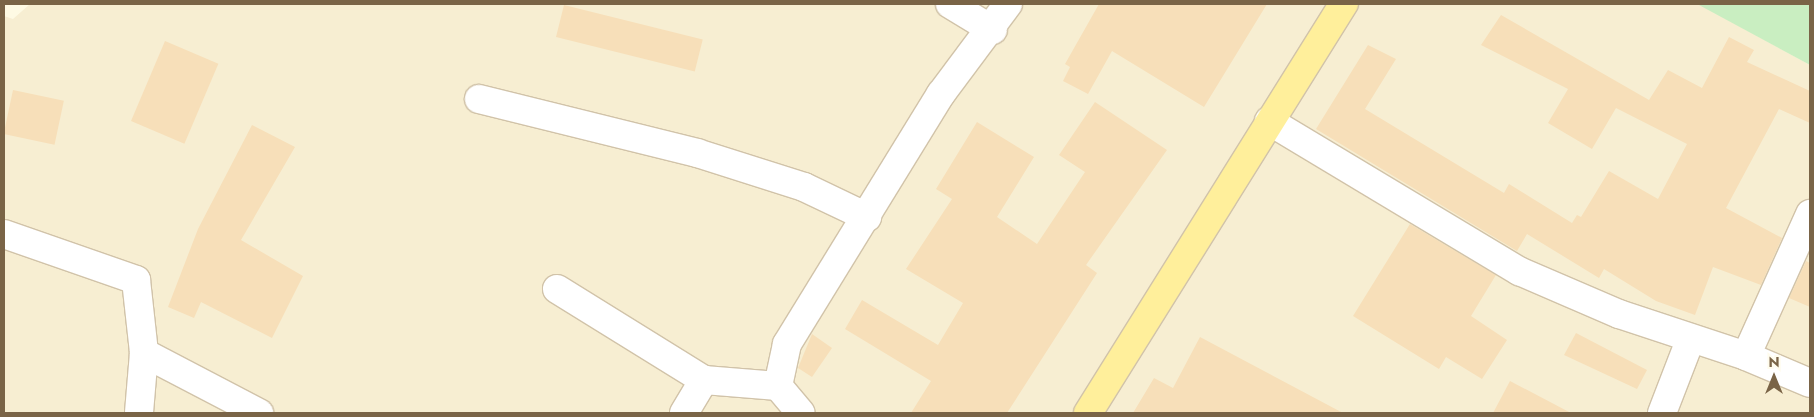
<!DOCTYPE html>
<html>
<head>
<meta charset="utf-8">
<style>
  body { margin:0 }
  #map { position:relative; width:1814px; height:417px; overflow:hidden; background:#fefae4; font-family:Jost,sans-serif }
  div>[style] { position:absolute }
  .residential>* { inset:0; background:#f7eed2 }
  .green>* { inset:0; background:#c9eec1 }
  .building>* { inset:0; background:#f7dfb9; transform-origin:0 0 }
  .roads { filter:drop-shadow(1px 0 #d1c3a9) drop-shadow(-1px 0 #d1c3a9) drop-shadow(0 1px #d1c3a9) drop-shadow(0 -1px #d1c3a9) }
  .minor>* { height:28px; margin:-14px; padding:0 14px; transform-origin:14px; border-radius:14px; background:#fff }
  .major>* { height:28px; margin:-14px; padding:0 14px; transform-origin:14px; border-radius:14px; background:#ffef9b }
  span { translate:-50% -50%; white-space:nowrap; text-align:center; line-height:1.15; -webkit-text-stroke:4px #fffced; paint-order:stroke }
  .frame { position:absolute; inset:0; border:5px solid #7a6447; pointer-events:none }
  .north { position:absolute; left:1749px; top:352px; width:50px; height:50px; -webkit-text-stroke:4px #fffced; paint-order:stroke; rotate:0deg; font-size:14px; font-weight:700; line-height:20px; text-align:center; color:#7a6447 }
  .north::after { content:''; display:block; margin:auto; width:18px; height:22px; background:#7a6447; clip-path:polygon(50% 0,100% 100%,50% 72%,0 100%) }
</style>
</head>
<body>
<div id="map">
  <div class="residential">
    <i style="clip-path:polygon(30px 4px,1699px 4px,1810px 65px,1810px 413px,4px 413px,4px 16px,13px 19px)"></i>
  </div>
  <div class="green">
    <i style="clip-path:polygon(1699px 4px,1810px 4px,1810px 65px,1699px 5px)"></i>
  </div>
  <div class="building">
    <i style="clip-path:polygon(1099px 4px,1267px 4px,1204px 107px,1112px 51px,1088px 94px,1063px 81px,1070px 67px,1065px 64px)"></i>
    <i style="left:564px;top:5px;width:143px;height:33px;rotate:14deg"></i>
    <i style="clip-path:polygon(1501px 15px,1649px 100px,1668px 70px,1702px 88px,1729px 37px,1754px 50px,1747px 62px,1810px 91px,1810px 123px,1779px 109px,1726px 208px,1782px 238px,1761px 285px,1713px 267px,1695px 315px,1656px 301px,1604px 269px,1599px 278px,1527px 234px,1517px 251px,1316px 129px,1368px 45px,1396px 59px,1365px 109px,1504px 193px,1509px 184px,1572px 223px,1577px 215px,1581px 217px,1609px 171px,1658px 199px,1687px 144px,1616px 108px,1592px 149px,1548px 123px,1568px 89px,1481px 45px)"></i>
    <i style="left:165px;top:41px;width:58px;height:87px;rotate:23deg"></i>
    <i style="left:13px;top:90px;width:52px;height:45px;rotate:12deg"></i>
    <i style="clip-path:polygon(1095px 102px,1167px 150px,1086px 265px,1097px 273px,1007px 413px,911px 413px,931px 381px,845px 329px,862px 300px,938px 345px,963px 303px,906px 269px,952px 199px,936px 189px,977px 122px,1034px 157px,997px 217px,1037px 244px,1085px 172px,1059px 155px)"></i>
    <i style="clip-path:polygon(252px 125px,295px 147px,241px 240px,303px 276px,272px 338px,201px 302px,194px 318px,168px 307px,198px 229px)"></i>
    <i style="clip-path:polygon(1410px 224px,1496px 275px,1471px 316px,1507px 340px,1482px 379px,1446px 357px,1439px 369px,1353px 316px)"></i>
    <i style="clip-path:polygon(1806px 261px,1810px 263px,1810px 307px,1789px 298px)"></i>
    <i style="clip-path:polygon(1576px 333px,1647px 370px,1637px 389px,1564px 355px)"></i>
    <i style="clip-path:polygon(812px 334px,832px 348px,812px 377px,798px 368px)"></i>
    <i style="clip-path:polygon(1200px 337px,1343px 413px,1133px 413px,1154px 378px,1173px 388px)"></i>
    <i style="clip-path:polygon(1510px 381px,1571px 413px,1493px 413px)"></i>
  </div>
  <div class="roads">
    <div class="minor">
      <i style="left:950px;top:4px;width:50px;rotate:31.2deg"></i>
      <i style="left:479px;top:99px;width:225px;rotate:13.9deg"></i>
      <i style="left:697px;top:153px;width:112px;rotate:17.6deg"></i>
      <i style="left:804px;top:187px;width:70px;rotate:25.5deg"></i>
      <i style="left:1269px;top:121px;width:292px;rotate:31deg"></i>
      <i style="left:1519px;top:271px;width:109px;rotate:23.3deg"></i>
      <i style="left:1619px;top:314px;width:134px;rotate:18.3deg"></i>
      <i style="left:1746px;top:356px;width:69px;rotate:22.9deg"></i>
      <i style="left:4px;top:234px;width:140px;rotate:19.2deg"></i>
      <i style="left:136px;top:280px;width:73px;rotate:83.7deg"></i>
      <i style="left:144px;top:353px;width:60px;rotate:94.8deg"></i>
      <i style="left:557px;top:289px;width:173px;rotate:31.8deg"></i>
      <i style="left:704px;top:380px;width:74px;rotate:4.6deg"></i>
      <i style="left:778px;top:386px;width:35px;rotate:50deg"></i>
      <i style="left:144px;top:353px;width:130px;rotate:27.6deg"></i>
      <i style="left:1746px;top:356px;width:156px;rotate:-65.7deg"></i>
      <i style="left:778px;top:386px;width:43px;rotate:-77.9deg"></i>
      <i style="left:787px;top:344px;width:294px;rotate:-58.4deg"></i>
      <i style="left:941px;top:94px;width:112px;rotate:-53.3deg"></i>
      <i style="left:684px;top:413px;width:39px;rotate:-59deg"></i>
      <i style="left:1662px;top:413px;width:80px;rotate:-68.9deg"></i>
    </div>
    <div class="major">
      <i style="left:1088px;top:413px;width:483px;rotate:-58deg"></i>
    </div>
  </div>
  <div class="frame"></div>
  <div class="north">N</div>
</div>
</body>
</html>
